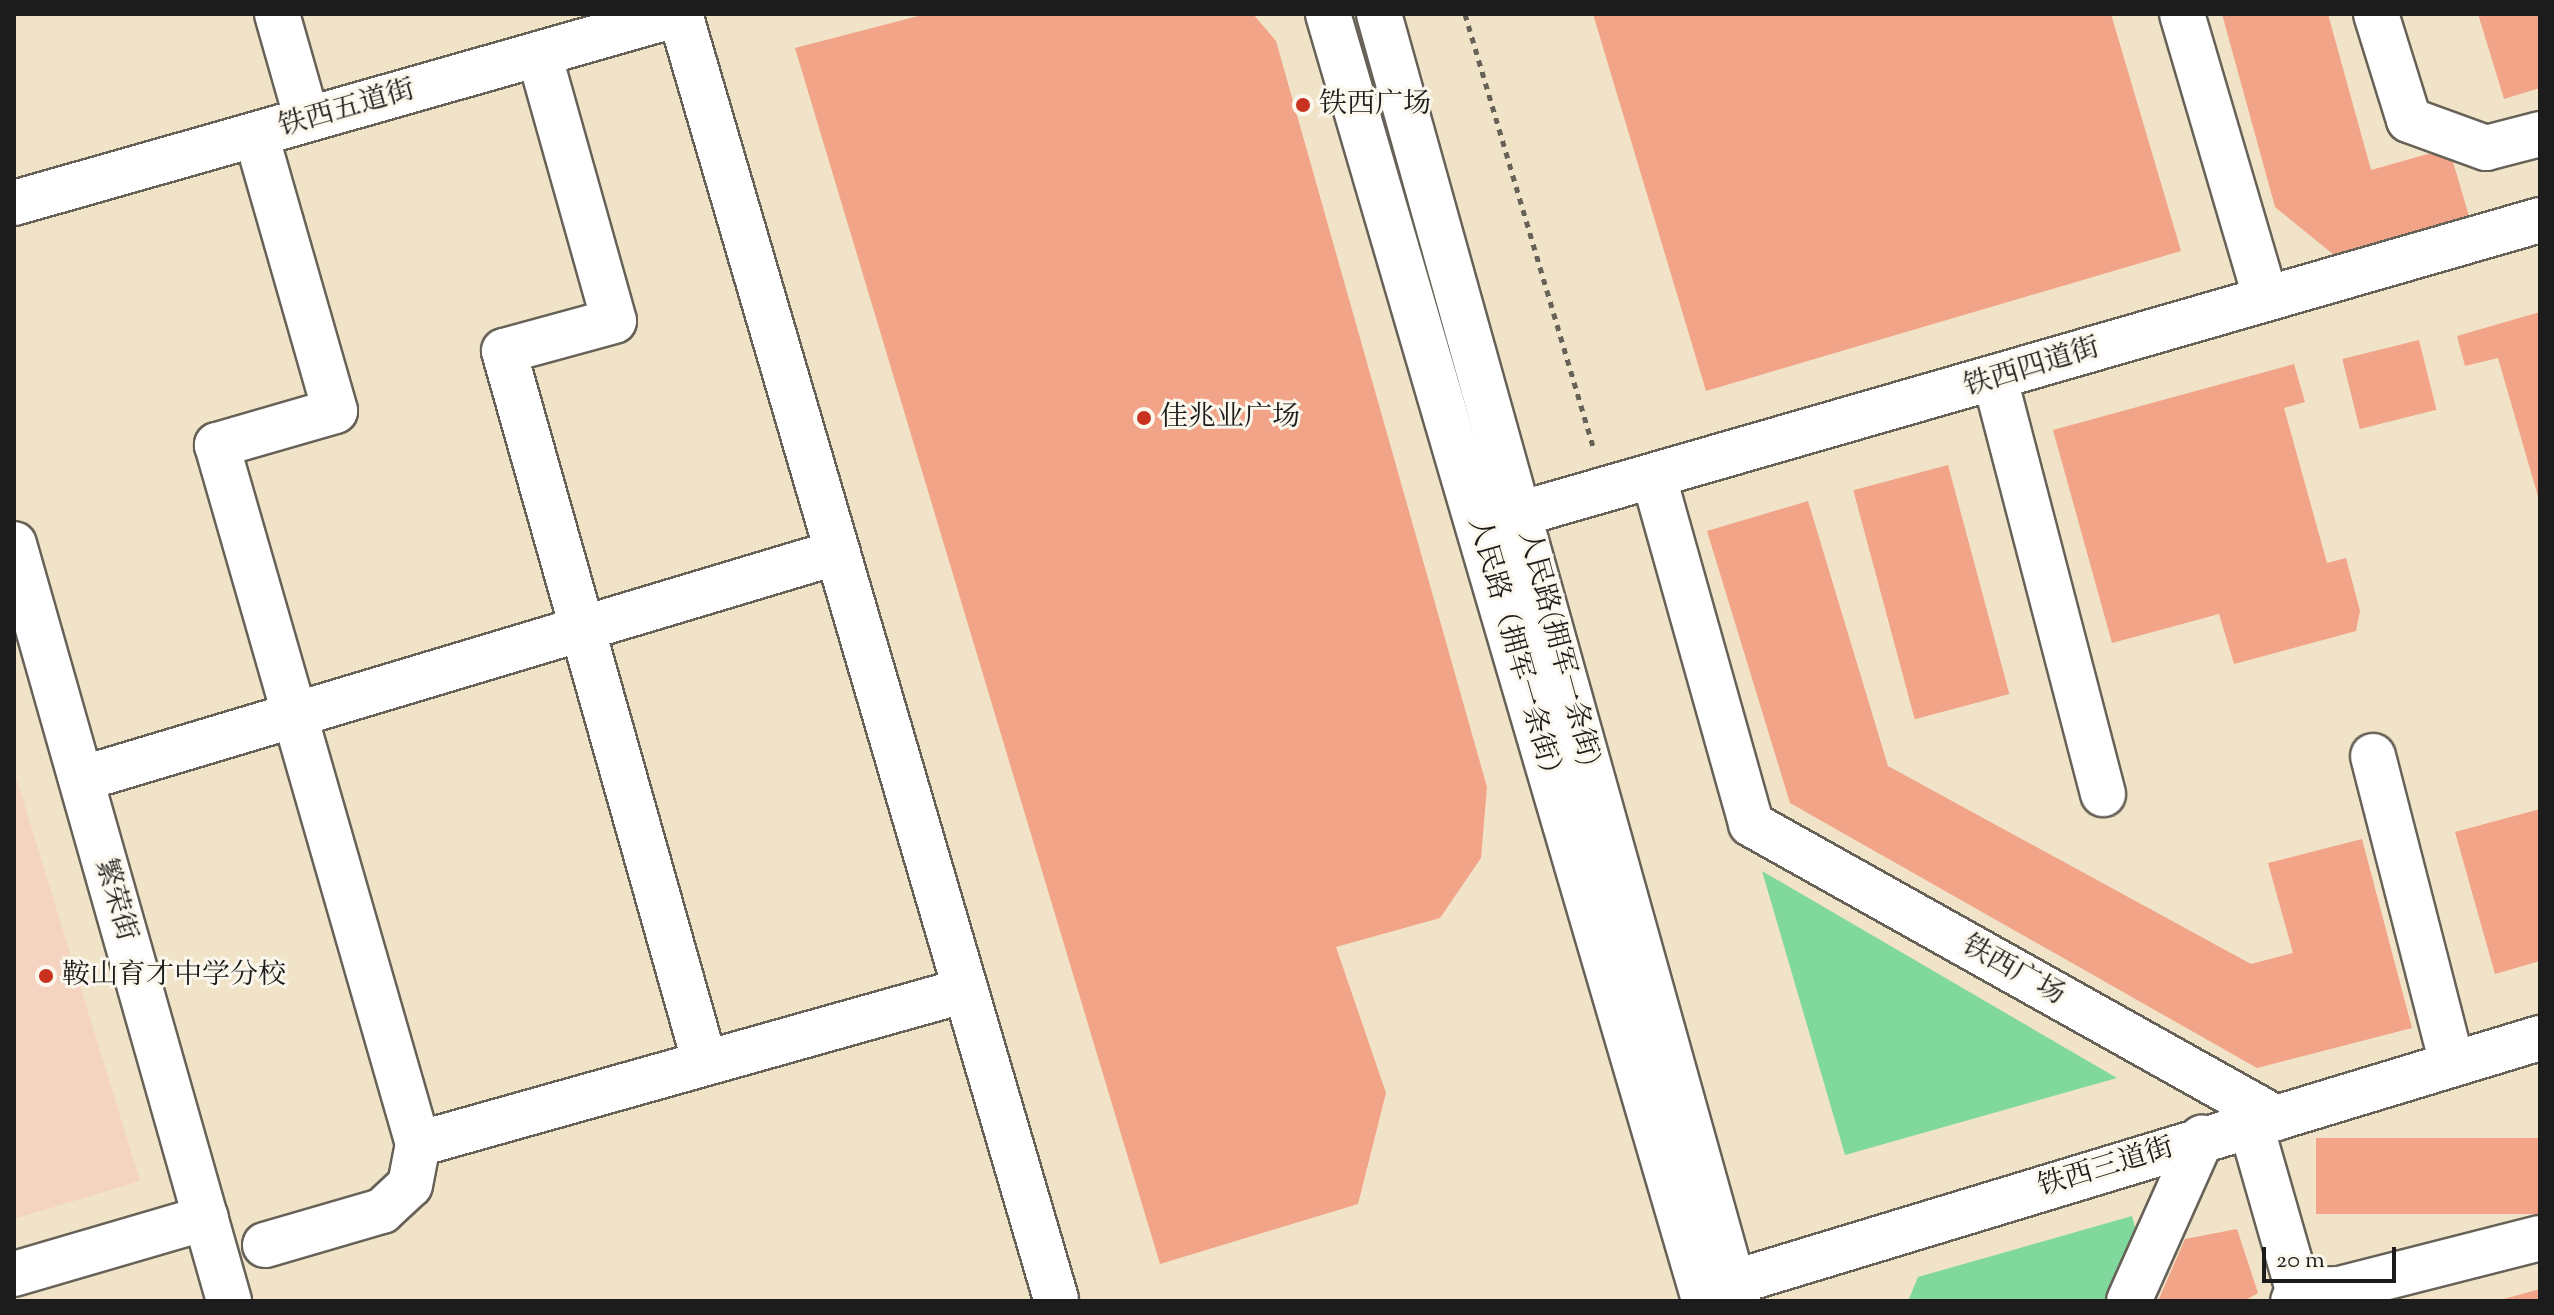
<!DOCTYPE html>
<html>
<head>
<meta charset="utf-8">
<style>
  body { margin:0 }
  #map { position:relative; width:2554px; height:1315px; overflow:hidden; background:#f1e3c7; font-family:"Sorts Mill Goudy","Noto Serif SC",serif }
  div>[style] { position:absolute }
  .built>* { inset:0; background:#f4d3c0 }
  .green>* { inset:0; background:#81d89c }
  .building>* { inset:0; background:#f1a488; transform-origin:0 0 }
  .path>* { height:5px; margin-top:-2.5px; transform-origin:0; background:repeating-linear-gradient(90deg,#676258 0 6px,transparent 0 12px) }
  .roads { filter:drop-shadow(2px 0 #676258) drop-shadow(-2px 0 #676258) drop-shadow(0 2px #676258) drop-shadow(0 -2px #676258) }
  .minor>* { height:44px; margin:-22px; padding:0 22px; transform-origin:22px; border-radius:22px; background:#fff }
  .major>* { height:44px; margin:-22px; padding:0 22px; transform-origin:22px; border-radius:22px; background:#fff }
  .dots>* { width:22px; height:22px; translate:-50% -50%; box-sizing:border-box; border:4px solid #fbf7ec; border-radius:50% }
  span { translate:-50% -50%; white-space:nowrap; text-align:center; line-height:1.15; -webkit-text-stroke:6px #fbf7ec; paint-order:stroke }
  .poi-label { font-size:28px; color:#1c1c1c }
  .left { translate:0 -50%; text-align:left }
  .street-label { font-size:28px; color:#1c1c1c }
  .frame { position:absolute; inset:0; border:16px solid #1c1c1c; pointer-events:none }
  .scale { position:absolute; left:2262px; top:1247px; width:134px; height:36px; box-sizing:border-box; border:4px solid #1c1c1c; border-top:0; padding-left:10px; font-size:24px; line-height:28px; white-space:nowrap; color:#1c1c1c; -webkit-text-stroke:6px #fbf7ec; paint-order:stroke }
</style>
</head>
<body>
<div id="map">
  <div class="built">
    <i style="clip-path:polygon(14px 771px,140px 1181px,14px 1219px)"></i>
  </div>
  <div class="green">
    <i style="clip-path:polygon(1762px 871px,2117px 1078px,1845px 1155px)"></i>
    <i style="clip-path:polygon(2132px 1216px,2137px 1235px,2106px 1301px,1908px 1301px,1918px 1277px)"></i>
  </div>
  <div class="building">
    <i style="clip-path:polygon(926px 14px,1253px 14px,1276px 41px,1487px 787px,1481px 858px,1440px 918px,1336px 947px,1386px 1093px,1358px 1204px,1160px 1264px,795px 48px)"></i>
    <i style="clip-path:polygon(1593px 14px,2111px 14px,2181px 251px,1706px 391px)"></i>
    <i style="clip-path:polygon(2222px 14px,2328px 14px,2371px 170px,2449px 148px,2471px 223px,2339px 259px,2275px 207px)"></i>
    <i style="clip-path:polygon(2478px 14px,2540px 14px,2540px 88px,2504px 99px)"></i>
    <i style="clip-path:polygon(2540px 312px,2540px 500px,2539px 500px,2498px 358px,2465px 366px,2457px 336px)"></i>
    <i style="left:2419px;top:340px;width:72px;height:79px;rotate:76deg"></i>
    <i style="clip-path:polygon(2294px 364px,2305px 402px,2284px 408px,2327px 563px,2346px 558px,2360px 611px,2356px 631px,2234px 664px,2219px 614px,2112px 643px,2053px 430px)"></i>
    <i style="left:1948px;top:465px;width:237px;height:98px;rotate:75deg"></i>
    <i style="clip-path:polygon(1808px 501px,1888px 766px,2251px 964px,2293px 953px,2268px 863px,2362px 839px,2412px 1028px,2257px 1068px,1790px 803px,1707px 531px)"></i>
    <i style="clip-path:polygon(2540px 809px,2540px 961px,2495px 974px,2455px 832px)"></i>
    <i style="left:2540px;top:1138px;width:76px;height:224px;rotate:90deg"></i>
    <i style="clip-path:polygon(2237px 1229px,2258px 1293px,2244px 1301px,2158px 1301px,2185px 1239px)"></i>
    <i style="clip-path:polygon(2540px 1289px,2540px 1301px,2500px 1301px,2500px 1300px)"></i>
  </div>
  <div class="path">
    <i style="left:1465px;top:14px;width:451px;rotate:73.5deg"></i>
  </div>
  <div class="roads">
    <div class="minor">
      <i style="left:277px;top:14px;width:109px;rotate:74.1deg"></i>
      <i style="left:680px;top:14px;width:1339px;rotate:73.69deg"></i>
      <i style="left:2182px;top:14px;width:294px;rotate:73.6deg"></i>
      <i style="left:2376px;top:14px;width:111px;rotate:72.7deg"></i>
      <i style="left:2409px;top:120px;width:82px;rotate:20deg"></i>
      <i style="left:2486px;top:148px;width:56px;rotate:-14.5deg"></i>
      <i style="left:539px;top:54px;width:277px;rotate:74.3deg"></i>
      <i style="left:614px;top:321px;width:114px;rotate:164.7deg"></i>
      <i style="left:504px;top:351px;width:740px;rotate:74.24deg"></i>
      <i style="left:256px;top:135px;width:287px;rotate:74deg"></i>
      <i style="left:335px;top:411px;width:123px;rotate:163.9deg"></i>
      <i style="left:217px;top:445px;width:727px;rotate:73.96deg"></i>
      <i style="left:418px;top:1144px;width:569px;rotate:-15.7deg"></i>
      <i style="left:14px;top:203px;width:691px;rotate:-15.87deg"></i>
      <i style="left:1995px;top:379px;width:429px;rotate:75.4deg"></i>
      <i style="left:1654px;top:478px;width:359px;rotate:74.3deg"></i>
      <i style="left:1751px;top:824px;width:602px;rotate:29.25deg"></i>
      <i style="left:1523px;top:513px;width:1058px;rotate:-16.07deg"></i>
      <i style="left:14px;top:544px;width:787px;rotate:74.14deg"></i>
      <i style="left:2373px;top:756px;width:318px;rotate:75.6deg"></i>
      <i style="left:81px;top:779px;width:790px;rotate:-16.69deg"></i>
      <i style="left:2251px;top:1126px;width:171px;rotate:74deg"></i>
      <i style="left:2298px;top:1290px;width:12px;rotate:114deg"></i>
      <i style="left:265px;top:1245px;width:122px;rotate:-16.2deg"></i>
      <i style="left:382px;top:1211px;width:38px;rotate:-43deg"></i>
      <i style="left:410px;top:1185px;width:42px;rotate:-79deg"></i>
      <i style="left:14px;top:1274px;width:200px;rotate:-16.3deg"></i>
      <i style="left:2298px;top:1290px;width:42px;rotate:-1.4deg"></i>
      <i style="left:2340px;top:1289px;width:206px;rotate:-14.3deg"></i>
      <i style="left:2129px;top:1301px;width:179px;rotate:-65.9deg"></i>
    </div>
    <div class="major">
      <i style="left:1328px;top:14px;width:1333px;rotate:73.7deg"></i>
      <i style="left:1379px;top:14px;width:1336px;rotate:74.41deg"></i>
      <i style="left:1706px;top:1291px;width:872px;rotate:-16.88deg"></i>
    </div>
  </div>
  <div class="dots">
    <i style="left:1303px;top:105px;background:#c8321e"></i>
    <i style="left:1144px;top:418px;background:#c8321e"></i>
    <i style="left:46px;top:976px;background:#c8321e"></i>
  </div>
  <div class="poi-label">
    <span class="left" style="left:1319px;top:105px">铁西广场</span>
    <span class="left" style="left:1160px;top:418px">佳兆业广场</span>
    <span class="left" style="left:62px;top:976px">鞍山育才中学分校</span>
  </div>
  <div class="street-label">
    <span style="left:347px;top:109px;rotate:-16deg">铁西五道街</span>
    <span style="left:2032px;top:368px;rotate:-17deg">铁西四道街</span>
    <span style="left:1558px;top:648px;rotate:75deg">人民路(拥军一条街)</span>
    <span style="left:1515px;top:653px;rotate:74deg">人民路（拥军一条街）</span>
    <span style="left:115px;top:900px;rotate:74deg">繁荣街</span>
    <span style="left:2013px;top:971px;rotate:29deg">铁西广场</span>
    <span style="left:2106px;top:1168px;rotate:-17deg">铁西三道街</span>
  </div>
  <div class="frame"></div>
  <div class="scale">20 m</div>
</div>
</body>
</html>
